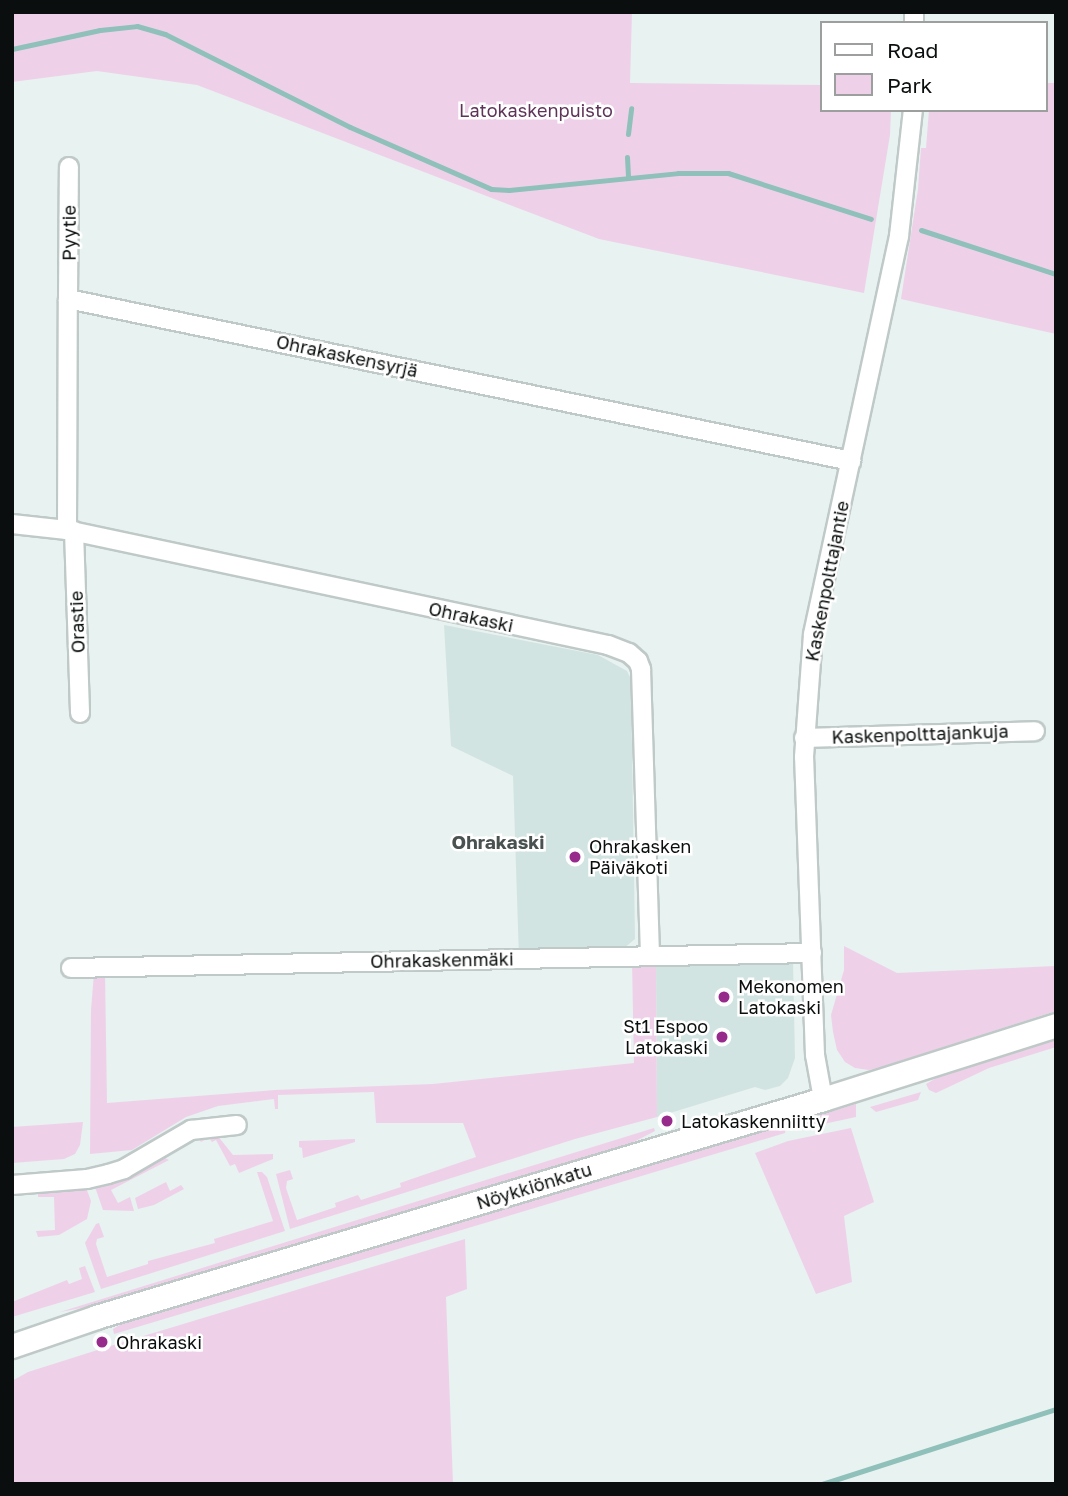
<!DOCTYPE html>
<html>
<head>
<meta charset="utf-8">
<style>
  body { margin:0 }
  #map { position:relative; width:1068px; height:1496px; overflow:hidden; background:#e8f2f0; font-family:"Golos Text",sans-serif }
  div>[style] { position:absolute }
  .built>* { inset:0; background:#d2e4e1 }
  .green>* { inset:0; background:#eed1e9 }
  .stream>* { height:5px; margin:-2.5px; padding:0 2.5px; transform-origin:2.5px; border-radius:2.5px; background:#8fc0b9 }
  .roads { filter:drop-shadow(2px 0 #bfc9c7) drop-shadow(-2px 0 #bfc9c7) drop-shadow(0 2px #bfc9c7) drop-shadow(0 -2px #bfc9c7) }
  .minor>* { height:18px; margin:-9px; padding:0 9px; transform-origin:9px; border-radius:9px; background:#fff }
  .major>* { height:23px; margin:-11.5px; padding:0 11.5px; transform-origin:11.5px; border-radius:11.5px; background:#fff }
  .dots>* { width:19px; height:19px; translate:-50% -50%; box-sizing:border-box; border:4px solid #fff; border-radius:50% }
  span { translate:-50% -50%; white-space:nowrap; text-align:center; line-height:1.15; -webkit-text-stroke:5px #fff; paint-order:stroke }
  .park-label { font-size:18px; color:#5e3358 }
  .street-label { font-size:18px; color:#0b0e0e }
  .poi-label { font-size:18px; color:#0b0e0e }
  .left { translate:0 -50%; text-align:left }
  .right { translate:-100% -50%; text-align:right }
  .neighbourhood-label { font-size:19px; color:#4a5251; font-weight:700 }
  .frame { position:absolute; inset:0; border:14px solid #0b0e0e; pointer-events:none }
  .legend { position:absolute; left:820px; top:21px; width:228px; height:91px; box-sizing:border-box; background:#fff; border:2px solid #9d9f9f; margin:0; padding:9px 12px; list-style:none; font-size:21px; color:#0b0e0e }
  .legend li { display:flex; align-items:center; gap:14px; height:35px }
  .legend b { width:35px; border:2px solid #9d9f9f }
</style>
</head>
<body>
<div id="map">
  <div class="built">
    <i style="clip-path:polygon(444px 625px,598px 655px,627px 671px,631px 679px,635px 939px,623px 949px,519px 958px,513px 776px,451px 746px)"></i>
    <i style="clip-path:polygon(793px 961px,795px 1058px,788px 1078px,780px 1086px,765px 1090px,755px 1087px,657px 1117px,656px 963px)"></i>
  </div>
  <div class="green">
    <i style="clip-path:polygon(12px 12px,632px 12px,630px 83px,821px 85px,821px 110px,891px 110px,890px 135px,864px 293px,599px 239px,197px 85px,97px 71px,12px 82px)"></i>
    <i style="clip-path:polygon(1045px 83px,1056px 83px,1056px 334px,901px 299px,918px 189px,921px 148px,926px 148px,929px 110px,1045px 110px)"></i>
    <i style="clip-path:polygon(844px 946px,897px 973px,1056px 966px,1056px 1011px,881px 1067px,869px 1070px,855px 1068px,845px 1062px,837px 1050px,833px 1032px,831px 1015px,844px 970px)"></i>
    <i style="clip-path:polygon(632px 962px,656px 963px,657px 1117px,575px 1139px,290px 1229px,276px 1174px,290px 1170px,293px 1179px,287px 1181px,286px 1188px,297px 1220px,336px 1207px,335px 1203px,358px 1195px,361px 1200px,401px 1187px,400px 1183px,476px 1157px,463px 1123px,376px 1123px,374px 1092px,278px 1095px,278px 1109px,275px 1109px,274px 1099px,218px 1106px,186px 1117px,132px 1150px,90px 1154px,91px 1010px,94px 973px,105px 972px,107px 1103px,275px 1090px,433px 1084px,634px 1063px)"></i>
    <i style="clip-path:polygon(1056px 1035px,1056px 1047px,989px 1068px,936px 1093px,929px 1090px,926px 1084px,959px 1065px)"></i>
    <i style="clip-path:polygon(921px 1092px,918px 1100px,876px 1112px,870px 1107px)"></i>
    <i style="clip-path:polygon(856px 1104px,856px 1117px,805px 1128px,800px 1126px,800px 1121px)"></i>
    <i style="clip-path:polygon(83px 1122px,80px 1145px,75px 1154px,64px 1159px,12px 1163px,12px 1127px)"></i>
    <i style="clip-path:polygon(786px 1126px,785px 1133px,114px 1334px,113px 1329px,136px 1315px,667px 1156px)"></i>
    <i style="clip-path:polygon(654px 1128px,655px 1131px,624px 1147px,119px 1301px,60px 1312px)"></i>
    <i style="clip-path:polygon(851px 1128px,874px 1202px,844px 1216px,852px 1282px,816px 1294px,755px 1153px,788px 1141px)"></i>
    <i style="clip-path:polygon(211px 1133px,217px 1135px,233px 1155px,273px 1154px,273px 1159px,239px 1173px,235px 1164px,230px 1166px,216px 1140px,212px 1142px,209px 1138px,201px 1142px,199px 1139px)"></i>
    <i style="clip-path:polygon(355px 1139px,355px 1142px,303px 1158px,302px 1148px,299px 1147px,299px 1141px)"></i>
    <i style="clip-path:polygon(163px 1157px,169px 1160px,111px 1190px,118px 1203px,130px 1197px,134px 1211px,103px 1210px,95px 1187px)"></i>
    <i style="clip-path:polygon(257px 1172px,262px 1172px,267px 1177px,285px 1231px,101px 1289px,85px 1243px,96px 1224px,99px 1223px,104px 1237px,97px 1239px,96px 1244px,107px 1277px,148px 1264px,148px 1261px,215px 1243px,214px 1239px,273px 1221px)"></i>
    <i style="clip-path:polygon(166px 1182px,170px 1191px,181px 1185px,184px 1189px,154px 1205px,138px 1209px,135px 1198px)"></i>
    <i style="clip-path:polygon(85px 1185px,91px 1201px,87px 1219px,59px 1235px,38px 1237px,36px 1231px,55px 1230px,54px 1197px,38px 1197px,38px 1189px)"></i>
    <i style="clip-path:polygon(465px 1239px,467px 1289px,446px 1297px,453px 1484px,12px 1484px,12px 1381px,28px 1372px,107px 1347px)"></i>
    <i style="clip-path:polygon(85px 1266px,95px 1292px,12px 1317px,12px 1302px,67px 1280px,69px 1284px,82px 1279px,79px 1268px)"></i>
  </div>
  <div class="stream">
    <i style="left:12px;top:49px;width:90px;rotate:-12.2deg"></i>
    <i style="left:100px;top:30px;width:37px;rotate:-6deg"></i>
    <i style="left:137px;top:26px;width:29px;rotate:16deg"></i>
    <i style="left:165px;top:34px;width:207px;rotate:26.7deg"></i>
    <i style="left:350px;top:127px;width:154px;rotate:23.7deg"></i>
    <i style="left:491px;top:189px;width:18px;rotate:3deg"></i>
    <i style="left:509px;top:190px;width:170px;rotate:-5.7deg"></i>
    <i style="left:678px;top:173px;width:50px"></i>
    <i style="left:728px;top:173px;width:150px;rotate:17.8deg"></i>
    <i style="left:628px;top:134px;width:26px;rotate:-83deg"></i>
    <i style="left:627px;top:157px;width:21px;rotate:87deg"></i>
    <i style="left:921px;top:230px;width:142px;rotate:18.1deg"></i>
    <i style="left:822px;top:1484px;width:246px;rotate:-17.8deg"></i>
  </div>
  <div class="roads">
    <div class="minor">
      <i style="left:914px;top:23px;width:11px;rotate:-90deg"></i>
      <i style="left:68px;top:299px;width:132px;rotate:-89.6deg"></i>
      <i style="left:12px;top:524px;width:55px;rotate:6.2deg"></i>
      <i style="left:67px;top:530px;width:553px;rotate:12deg"></i>
      <i style="left:608px;top:645px;width:22px;rotate:21deg"></i>
      <i style="left:629px;top:653px;width:12px;rotate:42deg"></i>
      <i style="left:638px;top:661px;width:9px;rotate:69deg"></i>
      <i style="left:641px;top:669px;width:286px;rotate:88.2deg"></i>
      <i style="left:67px;top:530px;width:231px;rotate:-89.8deg"></i>
      <i style="left:68px;top:299px;width:800px;rotate:11.69deg"></i>
      <i style="left:74px;top:531px;width:182px;rotate:88.1deg"></i>
      <i style="left:804px;top:738px;width:231px;rotate:-1.7deg"></i>
      <i style="left:71px;top:968px;width:741px;rotate:-1.16deg"></i>
      <i style="left:823px;top:1099px;width:45px;rotate:-100.3deg"></i>
      <i style="left:815px;top:1055px;width:298px;rotate:-92.1deg"></i>
      <i style="left:804px;top:757px;width:123px;rotate:-85.8deg"></i>
      <i style="left:813px;top:634px;width:407px;rotate:-77.8deg"></i>
      <i style="left:899px;top:236px;width:127px;rotate:-83.7deg"></i>
      <i style="left:12px;top:1185px;width:75px;rotate:-4.6deg"></i>
      <i style="left:87px;top:1179px;width:22px;rotate:-13deg"></i>
      <i style="left:108px;top:1174px;width:17px;rotate:-17deg"></i>
      <i style="left:124px;top:1169px;width:78px;rotate:-30.2deg"></i>
      <i style="left:191px;top:1130px;width:46px;rotate:-6.2deg"></i>
    </div>
    <div class="major">
      <i style="left:12px;top:1346px;width:89px;rotate:-19deg"></i>
      <i style="left:96px;top:1317px;width:759px;rotate:-16.69deg"></i>
      <i style="left:823px;top:1099px;width:244px;rotate:-17.6deg"></i>
    </div>
  </div>
  <div class="dots">
    <i style="left:575px;top:857px;background:#962b8c"></i>
    <i style="left:724px;top:997px;background:#962b8c"></i>
    <i style="left:722px;top:1037px;background:#962b8c"></i>
    <i style="left:667px;top:1121px;background:#962b8c"></i>
    <i style="left:102px;top:1342px;background:#962b8c"></i>
  </div>
  <div class="park-label">
    <span style="left:536px;top:110px">Latokaskenpuisto</span>
  </div>
  <div class="street-label">
    <span style="left:69px;top:233px;rotate:-90deg">Pyytie</span>
    <span style="left:347px;top:356px;rotate:12deg">Ohrakaskensyrjä</span>
    <span style="left:827px;top:581px;rotate:-79deg">Kaskenpolttajantie</span>
    <span style="left:471px;top:617px;rotate:12deg">Ohrakaski</span>
    <span style="left:77px;top:622px;rotate:-92deg">Orastie</span>
    <span style="left:920px;top:734px;rotate:-2deg">Kaskenpolttajankuja</span>
    <span style="left:442px;top:960px;rotate:-1deg">Ohrakaskenmäki</span>
    <span style="left:534px;top:1186px;rotate:-17deg">Nöykkiönkatu</span>
  </div>
  <div class="poi-label">
    <span class="left" style="left:589px;top:857px">Ohrakasken<br>Päiväkoti</span>
    <span class="left" style="left:738px;top:997px">Mekonomen<br>Latokaski</span>
    <span class="right" style="left:708px;top:1037px">St1 Espoo<br>Latokaski</span>
    <span class="left" style="left:681px;top:1121px">Latokaskenniitty</span>
    <span class="left" style="left:116px;top:1342px">Ohrakaski</span>
  </div>
  <div class="neighbourhood-label">
    <span style="left:498px;top:842px">Ohrakaski</span>
  </div>
  <div class="frame"></div>
  <ul class="legend">
  <li><b style="height:9px;background:#fff"></b>Road</li>
  <li><b style="height:19px;background:#eed1e9"></b>Park</li>
  </ul>
</div>
</body>
</html>
